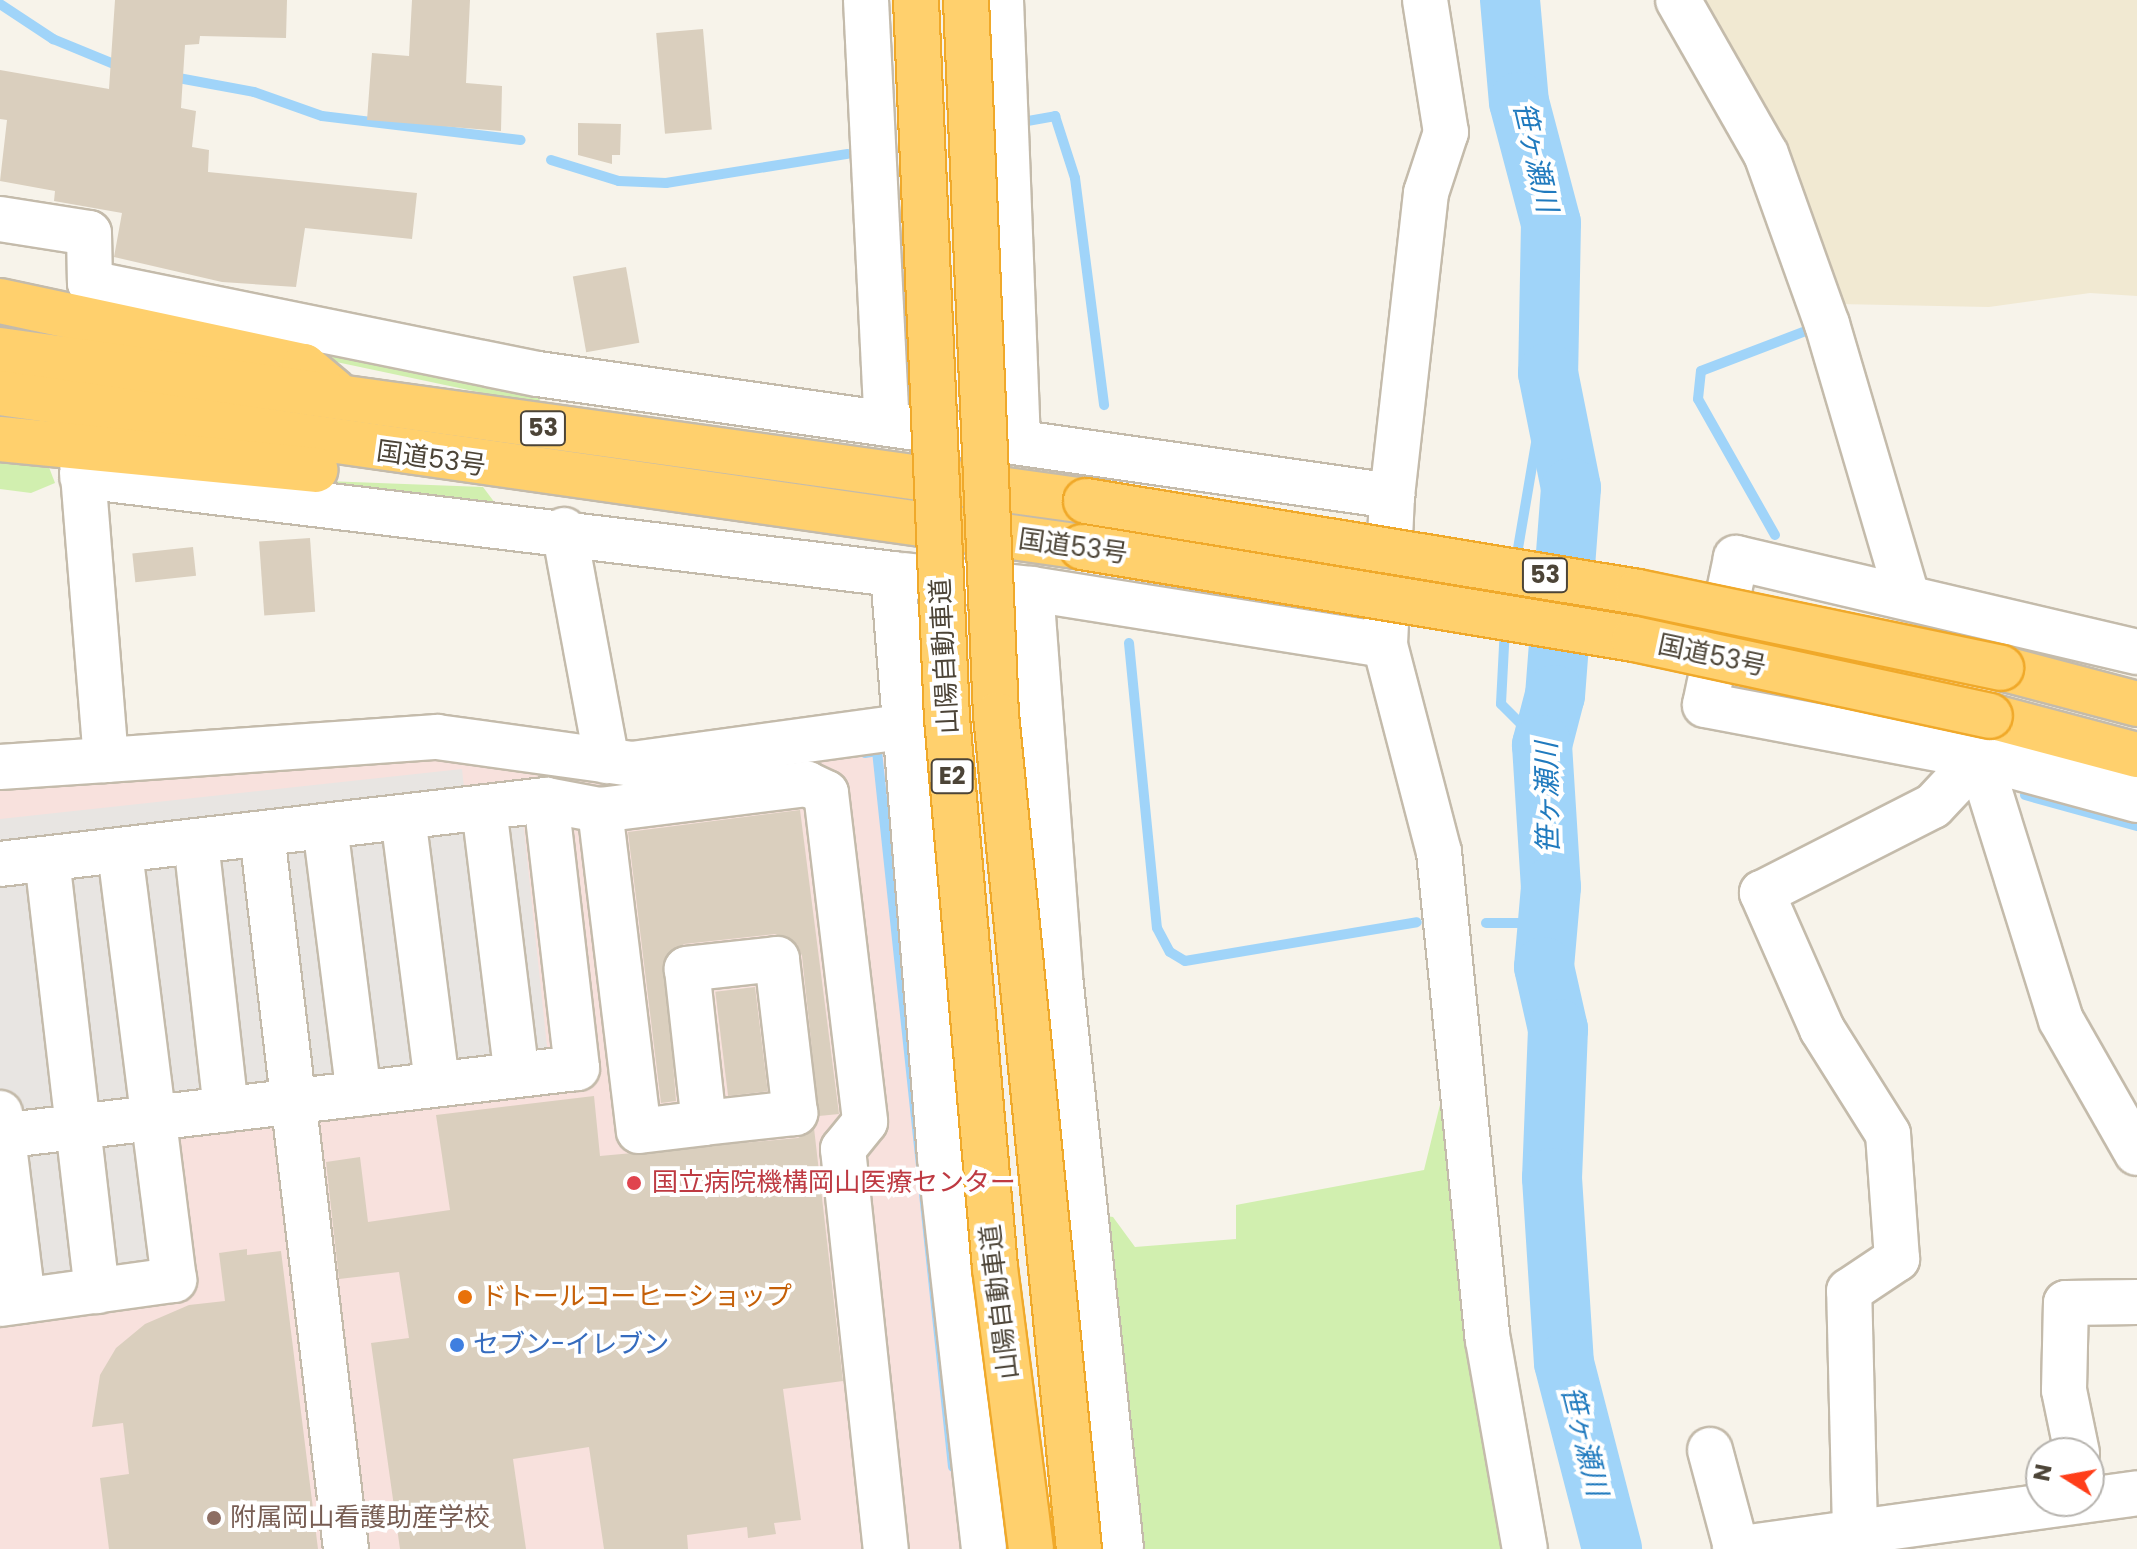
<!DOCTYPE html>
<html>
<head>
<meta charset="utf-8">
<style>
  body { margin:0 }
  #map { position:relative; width:2137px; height:1549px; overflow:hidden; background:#f7f3ea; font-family:Poppins,"Noto Sans JP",sans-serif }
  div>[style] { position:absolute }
  .education>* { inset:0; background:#f1e9d2 }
  .medical>* { inset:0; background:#f8e1dd }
  .green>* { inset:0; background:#d1efaf }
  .parking>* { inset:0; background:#e8e5e2 }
  .stream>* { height:10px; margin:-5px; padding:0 5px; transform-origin:5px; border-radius:5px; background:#a0d4f9 }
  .river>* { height:60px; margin:-30px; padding:0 30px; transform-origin:30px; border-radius:30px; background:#a0d4f9 }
  .building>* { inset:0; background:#dacfbe; transform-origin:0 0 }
  .roads { filter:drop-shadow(2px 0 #c4bbab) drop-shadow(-2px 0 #c4bbab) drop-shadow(0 2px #c4bbab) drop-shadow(0 -2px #c4bbab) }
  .minor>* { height:44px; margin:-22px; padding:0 22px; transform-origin:22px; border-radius:22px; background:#fff }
  .highway>* { height:44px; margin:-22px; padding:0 22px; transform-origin:22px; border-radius:22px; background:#ffd06d }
  .bridges { filter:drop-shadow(2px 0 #f0a92a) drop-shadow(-2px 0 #f0a92a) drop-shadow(0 2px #f0a92a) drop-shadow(0 -2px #f0a92a) }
  .highway-bridge>* { height:44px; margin:-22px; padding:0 22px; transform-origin:22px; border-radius:22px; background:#ffd06d }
  .dots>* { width:22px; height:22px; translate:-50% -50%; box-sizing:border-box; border:4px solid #fff; border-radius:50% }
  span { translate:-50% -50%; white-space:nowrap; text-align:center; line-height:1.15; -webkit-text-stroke:8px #fff; paint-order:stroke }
  .shield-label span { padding:2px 6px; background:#fff; border:2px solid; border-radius:6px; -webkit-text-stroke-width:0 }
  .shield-label { font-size:24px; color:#4c4437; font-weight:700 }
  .street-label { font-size:26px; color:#4c4437 }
  .health-label { font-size:26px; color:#be3a42 }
  .left { translate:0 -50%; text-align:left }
  .food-label { font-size:26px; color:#c56008 }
  .shop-label { font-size:26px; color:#366cbe }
  .education-label { font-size:26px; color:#785e54 }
  .water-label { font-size:28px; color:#207abe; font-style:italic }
  .north { position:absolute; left:2025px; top:1437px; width:80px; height:80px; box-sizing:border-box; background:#fff; border:2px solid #b7b4af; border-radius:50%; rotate:281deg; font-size:22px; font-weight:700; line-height:32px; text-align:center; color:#4c4437 }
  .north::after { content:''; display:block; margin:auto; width:28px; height:36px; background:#ff3e19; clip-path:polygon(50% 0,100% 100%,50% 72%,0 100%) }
</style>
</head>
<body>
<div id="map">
  <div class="education">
    <i style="clip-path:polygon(1691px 0,2137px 0,2137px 296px,2090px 293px,1989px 307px,1838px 304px)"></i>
  </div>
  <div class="medical">
    <i style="clip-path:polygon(876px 746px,887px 753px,973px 1549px,0 1549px,0 776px,447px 749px)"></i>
  </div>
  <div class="green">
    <i style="clip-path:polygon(286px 341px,541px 390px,539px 405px,308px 356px)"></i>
    <i style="clip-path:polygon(0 458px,47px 462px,55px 483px,31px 493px,0 489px)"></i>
    <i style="clip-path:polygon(274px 479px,483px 487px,498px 507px)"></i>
    <i style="clip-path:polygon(1451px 1060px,1517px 1549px,1142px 1549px,1099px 1215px,1113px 1217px,1135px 1247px,1236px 1239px,1236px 1205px,1424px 1170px)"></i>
  </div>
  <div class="parking">
    <i style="clip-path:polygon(462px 769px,468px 826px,523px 820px,548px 1056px,138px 1100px,154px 1264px,0 1281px,0 819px)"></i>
  </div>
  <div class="stream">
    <i style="left:0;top:4px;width:64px;rotate:33.4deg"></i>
    <i style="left:53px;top:39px;width:74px;rotate:22.4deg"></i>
    <i style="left:173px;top:77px;width:82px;rotate:10.5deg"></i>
    <i style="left:254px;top:92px;width:72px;rotate:19.4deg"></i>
    <i style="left:322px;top:116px;width:200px;rotate:6.9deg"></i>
    <i style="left:1016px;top:123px;width:40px;rotate:-10deg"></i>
    <i style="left:1055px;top:116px;width:65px;rotate:72.1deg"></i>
    <i style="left:1075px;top:178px;width:229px;rotate:82.7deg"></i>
    <i style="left:551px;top:160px;width:71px;rotate:17.2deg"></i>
    <i style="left:619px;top:181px;width:47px;rotate:2.4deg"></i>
    <i style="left:666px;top:183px;width:184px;rotate:-9.1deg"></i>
    <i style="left:1775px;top:535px;width:156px;rotate:-119.5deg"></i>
    <i style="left:1698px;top:399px;width:28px;rotate:-84deg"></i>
    <i style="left:1701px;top:371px;width:118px;rotate:-20.9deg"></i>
    <i style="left:1811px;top:329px;width:8px;rotate:-113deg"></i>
    <i style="left:1516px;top:560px;width:190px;rotate:-80.3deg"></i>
    <i style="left:1505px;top:627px;width:77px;rotate:93deg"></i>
    <i style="left:1501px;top:704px;width:58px;rotate:45deg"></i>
    <i style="left:1129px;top:643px;width:286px;rotate:84.4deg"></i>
    <i style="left:1157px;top:928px;width:27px;rotate:62deg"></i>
    <i style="left:1170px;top:952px;width:17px;rotate:31deg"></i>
    <i style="left:1185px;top:961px;width:235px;rotate:-9.5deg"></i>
    <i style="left:865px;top:753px;width:12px;rotate:-9deg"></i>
    <i style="left:877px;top:751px;width:720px;rotate:83.94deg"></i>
    <i style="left:2025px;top:795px;width:116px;rotate:15.5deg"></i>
    <i style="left:1486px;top:923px;width:61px"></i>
  </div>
  <div class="river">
    <i style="left:1510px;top:0;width:102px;rotate:85deg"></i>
    <i style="left:1519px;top:102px;width:125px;rotate:75.2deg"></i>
    <i style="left:1551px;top:223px;width:150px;rotate:91.1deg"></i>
    <i style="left:1548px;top:373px;width:117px;rotate:78.7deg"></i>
    <i style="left:1571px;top:488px;width:208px;rotate:94.4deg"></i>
    <i style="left:1555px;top:695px;width:52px;rotate:104.6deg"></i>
    <i style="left:1542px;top:745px;width:142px;rotate:86.4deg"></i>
    <i style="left:1551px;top:887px;width:80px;rotate:95deg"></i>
    <i style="left:1544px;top:967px;width:64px;rotate:77.3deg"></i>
    <i style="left:1558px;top:1029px;width:149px;rotate:92.3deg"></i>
    <i style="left:1552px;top:1178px;width:185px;rotate:86.3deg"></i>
    <i style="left:1564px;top:1363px;width:192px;rotate:75.5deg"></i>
  </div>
  <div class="building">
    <i style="clip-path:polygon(115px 0,287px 0,286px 38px,200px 36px,199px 44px,185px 45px,181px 108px,196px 111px,192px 147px,209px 150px,208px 172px,417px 193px,412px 239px,305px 228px,296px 287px,222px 282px,114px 257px,122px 213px,54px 201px,55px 191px,0 181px,7px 120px,0 119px,0 70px,109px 89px)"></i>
    <i style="clip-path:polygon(412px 0,470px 0,466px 83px,502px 86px,501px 131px,367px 120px,372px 53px,409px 56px)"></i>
    <i style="left:703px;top:29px;width:101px;height:47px;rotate:85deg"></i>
    <i style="clip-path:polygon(578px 123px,621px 124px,620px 155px,612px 155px,612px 164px,578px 155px)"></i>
    <i style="left:626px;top:267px;width:77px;height:54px;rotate:80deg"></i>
    <i style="left:310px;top:538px;width:74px;height:51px;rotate:86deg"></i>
    <i style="left:193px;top:547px;width:29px;height:61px;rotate:84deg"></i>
    <i style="clip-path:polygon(800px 810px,839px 1114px,819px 1116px,802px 956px,797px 944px,775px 934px,684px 944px,665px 958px,676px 1101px,661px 1103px,628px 832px)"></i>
    <i style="left:755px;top:987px;width:105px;height:40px;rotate:83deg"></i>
    <i style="clip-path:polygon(594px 1096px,600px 1156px,798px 1138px,814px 1128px,843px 1381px,783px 1389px,801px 1520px,774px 1523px,776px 1534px,748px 1538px,747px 1527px,687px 1535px,688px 1549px,604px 1549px,589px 1447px,513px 1459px,526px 1549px,400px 1549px,371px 1343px,409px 1338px,399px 1272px,339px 1279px,326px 1162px,360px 1157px,368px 1222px,450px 1210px,436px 1115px)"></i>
    <i style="clip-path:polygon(247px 1249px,247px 1255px,281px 1251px,318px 1549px,109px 1549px,100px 1478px,129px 1474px,123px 1423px,92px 1427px,100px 1375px,116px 1348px,145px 1324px,189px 1305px,225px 1301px,219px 1253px)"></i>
  </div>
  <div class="roads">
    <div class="minor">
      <i style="left:866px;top:0;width:424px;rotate:87.2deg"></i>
      <i style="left:1001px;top:0;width:437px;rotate:87.8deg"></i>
      <i style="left:1425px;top:0;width:134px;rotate:81deg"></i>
      <i style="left:1446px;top:132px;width:64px;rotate:108.2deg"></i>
      <i style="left:1426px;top:193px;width:305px;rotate:96.4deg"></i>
      <i style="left:1392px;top:496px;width:149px;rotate:92.7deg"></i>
      <i style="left:1385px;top:645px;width:214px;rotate:75.4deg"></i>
      <i style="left:1439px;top:852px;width:490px;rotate:84.3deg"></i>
      <i style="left:1488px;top:1340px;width:212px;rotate:80deg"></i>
      <i style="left:1678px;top:0;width:177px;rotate:60.3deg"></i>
      <i style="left:1766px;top:154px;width:181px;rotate:70.3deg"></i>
      <i style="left:1827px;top:324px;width:283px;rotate:73.6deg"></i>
      <i style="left:0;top:219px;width:90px;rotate:8.9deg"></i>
      <i style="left:89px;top:233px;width:50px;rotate:88.9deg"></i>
      <i style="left:90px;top:283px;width:457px;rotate:11.5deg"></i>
      <i style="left:538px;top:374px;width:863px;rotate:8.13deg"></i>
      <i style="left:82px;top:476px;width:817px;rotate:6.89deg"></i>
      <i style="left:893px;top:574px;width:585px;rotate:85.39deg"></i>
      <i style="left:940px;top:1157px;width:394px;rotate:83.6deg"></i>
      <i style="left:564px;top:530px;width:235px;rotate:79.5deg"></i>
      <i style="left:903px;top:575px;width:129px;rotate:6.2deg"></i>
      <i style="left:1031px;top:589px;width:388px;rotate:85.7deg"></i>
      <i style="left:1060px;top:976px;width:576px;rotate:83.92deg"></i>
      <i style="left:1031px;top:589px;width:358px;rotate:9deg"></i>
      <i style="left:2137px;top:652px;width:412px;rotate:-166.8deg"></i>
      <i style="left:1736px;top:558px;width:150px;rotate:101.9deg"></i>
      <i style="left:1705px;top:705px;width:279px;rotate:10.7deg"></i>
      <i style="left:1979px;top:757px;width:275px;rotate:72.7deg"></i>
      <i style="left:2061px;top:1020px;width:153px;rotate:60.3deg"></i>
      <i style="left:106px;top:760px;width:332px;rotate:-4deg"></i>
      <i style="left:437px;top:737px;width:197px;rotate:7.9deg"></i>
      <i style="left:632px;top:764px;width:274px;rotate:-7.8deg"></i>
      <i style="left:0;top:767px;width:106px;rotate:-3.8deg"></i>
      <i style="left:106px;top:760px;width:310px;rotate:-94.6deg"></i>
      <i style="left:546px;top:800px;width:55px;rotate:10.5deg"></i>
      <i style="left:600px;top:810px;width:209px;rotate:-7.2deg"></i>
      <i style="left:807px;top:784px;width:21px;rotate:25deg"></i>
      <i style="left:826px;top:793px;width:331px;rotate:83.2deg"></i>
      <i style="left:865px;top:1122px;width:35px;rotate:129deg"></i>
      <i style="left:843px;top:1149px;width:402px;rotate:83.9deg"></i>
      <i style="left:484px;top:808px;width:269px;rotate:83deg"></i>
      <i style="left:600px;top:810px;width:323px;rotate:83.1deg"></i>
      <i style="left:639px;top:1131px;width:65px;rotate:-7deg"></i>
      <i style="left:704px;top:1123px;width:92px;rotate:-6.3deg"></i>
      <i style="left:795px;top:1113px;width:155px;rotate:-96.7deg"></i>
      <i style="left:777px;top:959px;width:91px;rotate:173.7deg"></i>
      <i style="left:687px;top:969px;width:155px;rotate:83.7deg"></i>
      <i style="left:403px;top:817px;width:269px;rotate:82.7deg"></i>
      <i style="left:325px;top:826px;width:270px;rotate:82.8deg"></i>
      <i style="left:262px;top:834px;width:720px;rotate:83.3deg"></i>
      <i style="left:196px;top:842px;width:269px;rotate:83.6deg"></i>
      <i style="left:47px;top:859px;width:435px;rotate:83.4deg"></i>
      <i style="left:0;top:864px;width:550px;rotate:-6.69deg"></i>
      <i style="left:546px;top:800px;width:270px;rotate:83.4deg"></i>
      <i style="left:577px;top:1068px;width:581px;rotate:173.28deg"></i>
      <i style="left:0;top:1113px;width:189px;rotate:83deg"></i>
      <i style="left:0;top:1304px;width:176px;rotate:-7.9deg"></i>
      <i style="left:174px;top:1280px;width:433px;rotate:-97.2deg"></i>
      <i style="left:1710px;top:1450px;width:96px;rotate:75deg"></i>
      <i style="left:2077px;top:1453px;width:64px;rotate:-101.7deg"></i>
      <i style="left:2064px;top:1390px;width:87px;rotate:-88.7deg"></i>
      <i style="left:2066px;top:1303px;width:71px;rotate:-0.8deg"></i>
      <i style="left:1855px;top:1530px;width:239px;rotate:-91.4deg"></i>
      <i style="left:1849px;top:1291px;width:58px;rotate:-33.7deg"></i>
      <i style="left:1897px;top:1259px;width:125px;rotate:-94.1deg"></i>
      <i style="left:1888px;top:1134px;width:124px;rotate:-122.2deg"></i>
      <i style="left:1822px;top:1029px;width:149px;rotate:-113.8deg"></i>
      <i style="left:1762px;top:893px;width:192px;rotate:-27deg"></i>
      <i style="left:1933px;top:806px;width:67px;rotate:-46.8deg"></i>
      <i style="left:1979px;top:757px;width:164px;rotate:15.2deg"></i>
      <i style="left:1735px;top:1549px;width:406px;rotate:-7.9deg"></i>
    </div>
    <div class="highway">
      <i style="left:0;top:301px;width:311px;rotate:12.1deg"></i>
      <i style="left:304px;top:366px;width:39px;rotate:40deg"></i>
      <i style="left:0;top:350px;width:1096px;rotate:7.92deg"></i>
      <i style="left:0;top:393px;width:1093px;rotate:8.1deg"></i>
      <i style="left:0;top:439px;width:317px;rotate:5.6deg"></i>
      <i style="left:2001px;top:668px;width:141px;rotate:14.8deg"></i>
      <i style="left:1990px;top:716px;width:152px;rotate:14.9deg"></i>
    </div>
  </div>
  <div class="bridges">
    <div class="highway-bridge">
      <i style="left:916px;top:0;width:719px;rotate:87.53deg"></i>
      <i style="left:947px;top:718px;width:552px;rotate:85.01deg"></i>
      <i style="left:995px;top:1268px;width:283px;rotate:82.7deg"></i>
      <i style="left:966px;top:0;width:716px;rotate:87.6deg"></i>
      <i style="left:996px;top:715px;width:838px;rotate:84.32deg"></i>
      <i style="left:1086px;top:501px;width:559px;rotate:9.36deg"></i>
      <i style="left:1638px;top:592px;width:371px;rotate:11.8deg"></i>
      <i style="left:1082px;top:547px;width:560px;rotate:9.46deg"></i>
      <i style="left:1634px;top:639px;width:364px;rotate:12.2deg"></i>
    </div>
  </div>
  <div class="dots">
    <i style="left:634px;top:1183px;background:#e0444e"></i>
    <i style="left:465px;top:1297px;background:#e8710a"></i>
    <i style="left:457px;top:1345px;background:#3f7fe0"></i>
    <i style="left:214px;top:1518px;background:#8d6e63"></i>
  </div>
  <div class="shield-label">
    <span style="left:543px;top:428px">53</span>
    <span style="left:1545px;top:575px">53</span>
    <span style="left:952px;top:776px">E2</span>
  </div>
  <div class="street-label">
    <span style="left:431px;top:459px;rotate:8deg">国道53号</span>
    <span style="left:1073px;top:547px;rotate:8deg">国道53号</span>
    <span style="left:945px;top:656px;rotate:-93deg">山陽自動車道</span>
    <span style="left:1712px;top:656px;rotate:12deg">国道53号</span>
    <span style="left:1000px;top:1302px;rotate:-97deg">山陽自動車道</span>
  </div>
  <div class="health-label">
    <span class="left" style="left:652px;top:1183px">国立病院機構岡山医療センター</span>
  </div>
  <div class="food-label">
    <span class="left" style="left:481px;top:1297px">ドトールコーヒーショップ</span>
  </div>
  <div class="shop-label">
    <span class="left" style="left:473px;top:1345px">セブン-イレブン</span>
  </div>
  <div class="education-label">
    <span class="left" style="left:230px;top:1518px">附属岡山看護助産学校</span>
  </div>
  <div class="water-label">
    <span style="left:1535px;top:157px;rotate:77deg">笹ヶ瀬川</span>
    <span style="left:1548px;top:798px;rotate:-91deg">笹ヶ瀬川</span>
    <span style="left:1584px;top:1441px;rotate:76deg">笹ヶ瀬川</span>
  </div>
  <div class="north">N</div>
</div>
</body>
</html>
